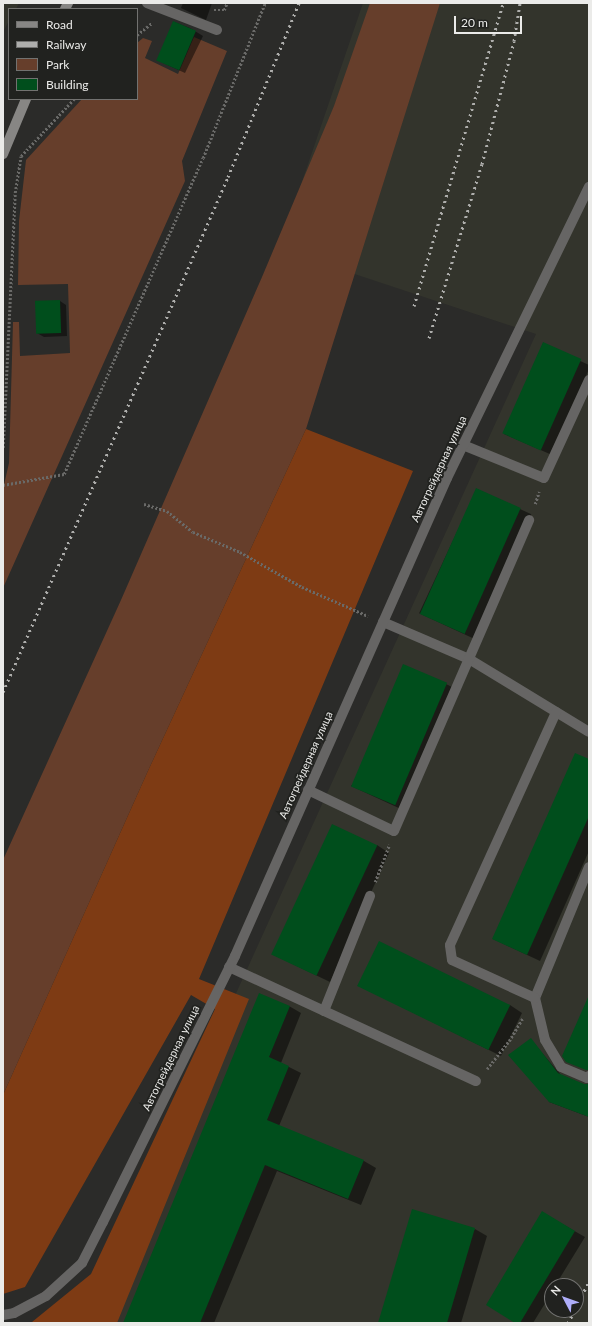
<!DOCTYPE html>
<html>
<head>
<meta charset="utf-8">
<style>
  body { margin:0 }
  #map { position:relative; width:592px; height:1326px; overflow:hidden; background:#2b2b29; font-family:Lato,sans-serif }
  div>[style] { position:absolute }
  .built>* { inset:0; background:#33342c }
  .green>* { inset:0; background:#663e2b }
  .forest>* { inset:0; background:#7e3b14 }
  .shadow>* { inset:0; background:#0007; transform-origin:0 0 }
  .building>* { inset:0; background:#004e1c; transform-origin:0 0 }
  .path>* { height:2.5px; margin-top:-1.25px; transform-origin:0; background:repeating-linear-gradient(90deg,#6a6a68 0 2px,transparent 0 4px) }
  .lane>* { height:10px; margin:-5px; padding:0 5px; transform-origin:5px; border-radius:5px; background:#666564 }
  .street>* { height:10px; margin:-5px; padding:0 5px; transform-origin:5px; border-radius:5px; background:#666564 }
  .secondary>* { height:10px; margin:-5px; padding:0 5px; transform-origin:5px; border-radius:5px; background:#878684 }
  .rail>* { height:3px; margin-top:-1.5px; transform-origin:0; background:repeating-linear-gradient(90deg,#aeaeac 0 2px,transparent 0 6px) }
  span { translate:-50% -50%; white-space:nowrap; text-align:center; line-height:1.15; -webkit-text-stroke:3.5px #21221f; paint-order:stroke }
  .street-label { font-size:11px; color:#ebebe9 }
  .frame { position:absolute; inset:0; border:4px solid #ebebe9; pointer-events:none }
  .legend { position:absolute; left:8px; top:8px; width:130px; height:92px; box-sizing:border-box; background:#21221f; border:1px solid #727270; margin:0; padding:5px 7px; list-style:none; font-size:12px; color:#ebebe9 }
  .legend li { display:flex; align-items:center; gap:8px; height:20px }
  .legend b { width:20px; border:1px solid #727270 }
  .north { position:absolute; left:544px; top:1278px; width:40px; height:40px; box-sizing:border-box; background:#21221f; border:1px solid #727270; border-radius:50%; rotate:311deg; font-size:11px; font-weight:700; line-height:16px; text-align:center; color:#ebebe9 }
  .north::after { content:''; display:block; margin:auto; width:14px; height:18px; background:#afaefa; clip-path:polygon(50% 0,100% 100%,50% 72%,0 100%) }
  .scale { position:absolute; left:454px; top:16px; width:68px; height:18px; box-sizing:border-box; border:2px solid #ebebe9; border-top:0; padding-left:5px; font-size:12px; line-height:14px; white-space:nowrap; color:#ebebe9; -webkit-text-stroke:3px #21221f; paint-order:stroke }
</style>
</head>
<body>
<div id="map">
  <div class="built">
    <i style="clip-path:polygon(3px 3px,19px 3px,16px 9px,9px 9px,9px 21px,3px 32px)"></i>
    <i style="clip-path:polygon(evenodd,363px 3px,589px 3px,589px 1323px,86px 1323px,536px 334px,279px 249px,363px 3px,552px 1286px,576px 1286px,576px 1310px,552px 1310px,552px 1286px)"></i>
  </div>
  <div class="green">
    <i style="clip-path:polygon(370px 3px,440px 3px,306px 429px,147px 773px,3px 1095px,3px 860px,121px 600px,262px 277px,334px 106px)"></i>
    <i style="clip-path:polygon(194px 37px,227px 51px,182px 161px,185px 181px,3px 588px,3px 489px,9px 463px,13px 322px,19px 322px,20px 356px,70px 353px,68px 284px,18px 285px,19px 221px,26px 160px,82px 99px,137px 99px,137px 43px,143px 38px,152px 41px,145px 58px,178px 74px)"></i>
  </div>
  <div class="forest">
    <i style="clip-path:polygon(306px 429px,413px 471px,199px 979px,249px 999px,117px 1323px,28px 1323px,32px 1322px,91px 1274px,215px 1009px,191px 995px,25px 1287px,3px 1294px,3px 1095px,147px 773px)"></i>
  </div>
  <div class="shadow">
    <i style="clip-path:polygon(183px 3px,212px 3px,206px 20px,181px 8px)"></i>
    <i style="clip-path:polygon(174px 22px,190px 28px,203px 36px,185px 73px,163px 63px)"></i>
    <i style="clip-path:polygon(60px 301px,66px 305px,67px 336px,44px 337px,37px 333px)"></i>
    <i style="clip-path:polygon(543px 344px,589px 365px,589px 369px,552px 455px,504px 434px)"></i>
    <i style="left:477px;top:489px;width:60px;height:137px;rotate:25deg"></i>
    <i style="clip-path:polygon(446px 684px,456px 689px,403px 810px,351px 786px)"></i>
    <i style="clip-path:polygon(589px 760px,589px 851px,540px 961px,493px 939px)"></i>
    <i style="clip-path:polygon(377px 845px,389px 853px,330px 982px,274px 955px)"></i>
    <i style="clip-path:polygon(358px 985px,510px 1005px,522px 1013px,501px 1056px)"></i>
    <i style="clip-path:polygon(289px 1006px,301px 1013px,281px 1063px,301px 1073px,279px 1126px,364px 1161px,376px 1168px,361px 1205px,277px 1171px,214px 1323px,124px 1323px)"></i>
    <i style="clip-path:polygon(531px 1040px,561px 1075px,585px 1085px,589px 1084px,589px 1117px,549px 1102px)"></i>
    <i style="clip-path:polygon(543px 1213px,585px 1237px,555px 1286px,552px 1286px,552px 1292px,533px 1323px,517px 1323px)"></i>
    <i style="clip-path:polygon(475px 1229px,487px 1236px,461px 1323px,379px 1323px)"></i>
  </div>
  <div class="building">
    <i style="left:173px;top:21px;width:25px;height:43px;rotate:23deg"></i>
    <i style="left:60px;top:300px;width:33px;height:25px;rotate:88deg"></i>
    <i style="left:543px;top:342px;width:42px;height:100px;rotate:24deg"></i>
    <i style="left:476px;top:488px;width:49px;height:138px;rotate:24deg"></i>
    <i style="left:403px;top:664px;width:48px;height:133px;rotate:23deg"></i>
    <i style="clip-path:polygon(575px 753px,589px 759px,589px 816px,527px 955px,492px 939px)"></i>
    <i style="left:332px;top:824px;width:50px;height:144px;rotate:25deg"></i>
    <i style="left:379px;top:941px;width:146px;height:50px;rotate:26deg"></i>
    <i style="clip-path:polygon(259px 993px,290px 1006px,269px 1057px,289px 1066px,267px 1120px,364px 1160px,348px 1199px,265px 1165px,200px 1323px,123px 1323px)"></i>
    <i style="clip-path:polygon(589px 995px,589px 1070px,586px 1070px,566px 1062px,562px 1056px)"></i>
    <i style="clip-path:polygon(531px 1038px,558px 1073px,584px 1084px,589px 1084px,589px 1117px,549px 1102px,508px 1055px)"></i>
    <i style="clip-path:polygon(412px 1209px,475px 1228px,447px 1323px,378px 1323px)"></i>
    <i style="clip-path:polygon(542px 1211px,575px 1231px,520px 1323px,515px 1323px,486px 1305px)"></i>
  </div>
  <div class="path">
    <i style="left:214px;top:10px;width:10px"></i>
    <i style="left:224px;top:10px;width:8px;rotate:-67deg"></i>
    <i style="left:137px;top:35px;width:19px;rotate:-39deg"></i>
    <i style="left:3px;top:448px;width:255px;rotate:-87.3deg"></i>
    <i style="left:15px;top:193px;width:37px;rotate:-81deg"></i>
    <i style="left:21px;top:156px;width:78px;rotate:-47.1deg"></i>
    <i style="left:3px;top:485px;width:62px;rotate:-10.2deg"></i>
    <i style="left:64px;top:474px;width:345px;rotate:-66.3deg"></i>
    <i style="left:203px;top:158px;width:167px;rotate:-68.2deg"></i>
    <i style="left:144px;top:504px;width:24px;rotate:17deg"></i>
    <i style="left:167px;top:511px;width:33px;rotate:39deg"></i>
    <i style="left:193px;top:532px;width:51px;rotate:23.1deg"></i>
    <i style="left:240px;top:552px;width:71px;rotate:29.4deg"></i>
    <i style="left:302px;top:587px;width:72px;rotate:23.7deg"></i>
    <i style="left:535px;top:504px;width:13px;rotate:-72deg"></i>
    <i style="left:375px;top:882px;width:40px;rotate:-69deg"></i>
    <i style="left:487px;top:1069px;width:36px;rotate:-52deg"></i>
    <i style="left:509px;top:1041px;width:26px;rotate:-59deg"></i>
  </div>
  <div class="lane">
    <i style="left:147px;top:3px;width:75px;rotate:21.1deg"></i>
    <i style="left:463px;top:445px;width:87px;rotate:22.2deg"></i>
    <i style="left:544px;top:478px;width:108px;rotate:-65.3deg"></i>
    <i style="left:383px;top:622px;width:94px;rotate:23.3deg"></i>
    <i style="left:469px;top:659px;width:140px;rotate:31.3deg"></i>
    <i style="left:308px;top:790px;width:95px;rotate:25.5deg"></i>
    <i style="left:394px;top:831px;width:339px;rotate:-66.5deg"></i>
    <i style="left:589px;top:867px;width:142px;rotate:112.4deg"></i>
    <i style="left:535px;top:998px;width:43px;rotate:76.6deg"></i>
    <i style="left:545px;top:1040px;width:31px;rotate:59deg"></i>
    <i style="left:561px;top:1067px;width:28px;rotate:23deg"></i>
    <i style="left:587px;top:1078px;width:3px;rotate:-45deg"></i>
    <i style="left:229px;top:967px;width:272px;rotate:24.8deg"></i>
    <i style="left:535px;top:998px;width:91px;rotate:-155.4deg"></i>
    <i style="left:452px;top:960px;width:15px;rotate:-98deg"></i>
    <i style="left:450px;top:945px;width:256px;rotate:-65.5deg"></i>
    <i style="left:324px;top:1011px;width:124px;rotate:-68.2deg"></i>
  </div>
  <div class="street">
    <i style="left:3px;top:1315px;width:11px;rotate:-10deg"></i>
    <i style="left:14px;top:1313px;width:36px;rotate:-28deg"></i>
    <i style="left:46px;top:1296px;width:49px;rotate:-42.5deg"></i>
    <i style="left:82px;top:1263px;width:46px;rotate:-62.9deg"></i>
    <i style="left:103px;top:1222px;width:297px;rotate:-63.6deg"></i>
    <i style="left:235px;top:956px;width:523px;rotate:-66.08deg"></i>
    <i style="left:447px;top:478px;width:324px;rotate:-64deg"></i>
  </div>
  <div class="secondary">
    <i style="left:65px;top:9px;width:7px;rotate:-63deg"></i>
    <i style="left:3px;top:154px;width:60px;rotate:-67.3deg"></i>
  </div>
  <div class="rail">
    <i style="left:414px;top:306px;width:316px;rotate:-73.6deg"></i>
    <i style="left:429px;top:338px;width:182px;rotate:-73.1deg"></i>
    <i style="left:482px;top:164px;width:127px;rotate:-75.4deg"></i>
    <i style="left:514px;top:41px;width:38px;rotate:-81deg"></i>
    <i style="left:3px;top:692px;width:562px;rotate:-66.4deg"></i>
    <i style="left:228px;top:177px;width:188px;rotate:-67.8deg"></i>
    <i style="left:576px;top:1307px;width:28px;rotate:-63deg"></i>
    <i style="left:568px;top:1323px;width:15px;rotate:-62deg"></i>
  </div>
  <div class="street-label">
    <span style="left:439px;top:469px;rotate:-65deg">Автогрейдерная улица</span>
    <span style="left:306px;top:765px;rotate:-66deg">Автогрейдерная улица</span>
    <span style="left:171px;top:1058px;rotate:-64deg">Автогрейдерная улица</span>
  </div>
  <div class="frame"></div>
  <ul class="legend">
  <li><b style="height:5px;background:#878684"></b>Road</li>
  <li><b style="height:5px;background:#aeaeac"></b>Railway</li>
  <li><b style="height:11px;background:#663e2b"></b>Park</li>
  <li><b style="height:11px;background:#004e1c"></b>Building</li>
  </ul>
  <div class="north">N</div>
  <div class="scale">20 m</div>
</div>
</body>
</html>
